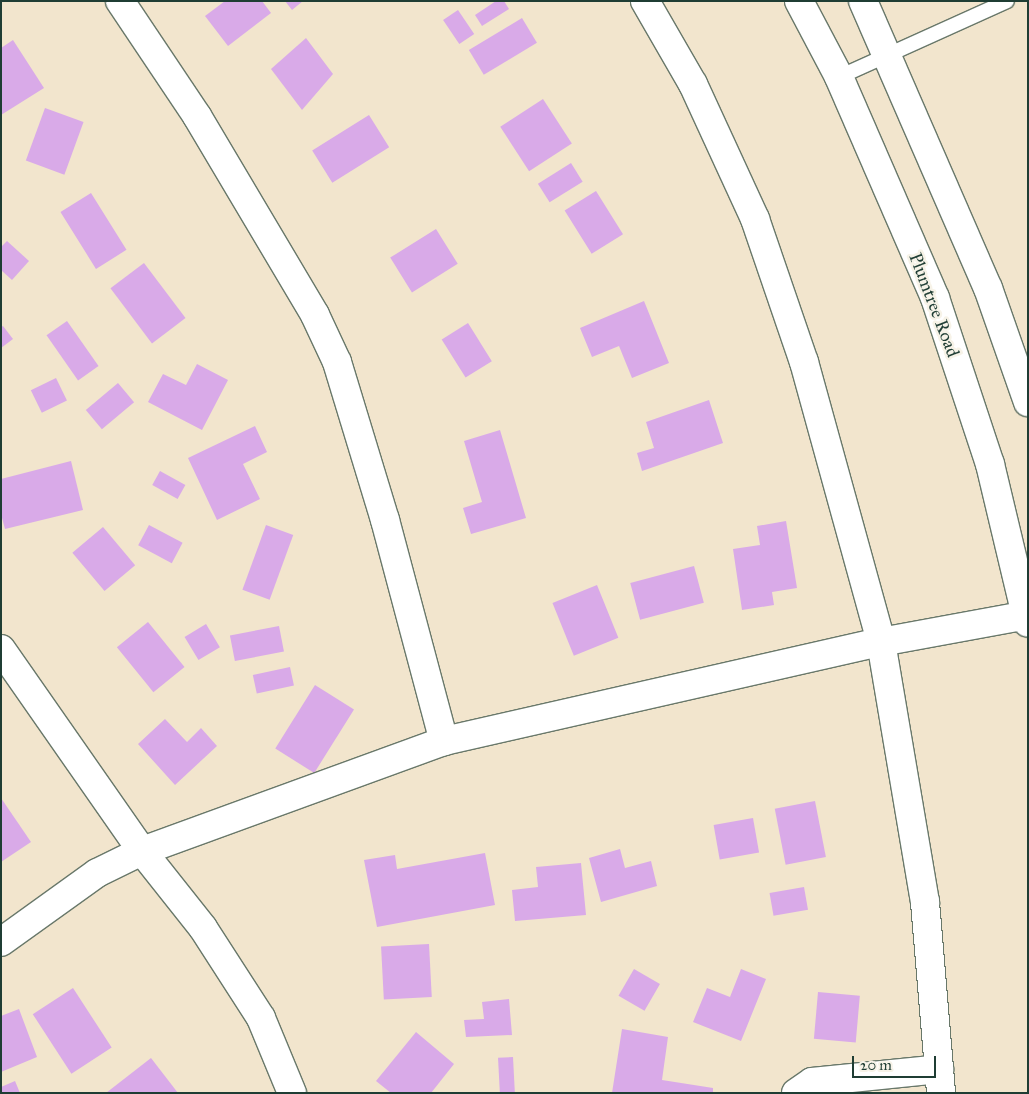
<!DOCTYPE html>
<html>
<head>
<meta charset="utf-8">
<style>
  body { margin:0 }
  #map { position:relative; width:1029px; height:1094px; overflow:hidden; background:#f2e5cd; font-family:"IM FELL Great Primer",serif }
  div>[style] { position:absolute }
  .building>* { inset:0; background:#d9aae8; transform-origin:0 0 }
  .roads { filter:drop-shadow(1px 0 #69786a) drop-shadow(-1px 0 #69786a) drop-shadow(0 1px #69786a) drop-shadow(0 -1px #69786a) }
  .service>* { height:14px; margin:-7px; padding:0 7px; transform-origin:7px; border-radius:7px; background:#fff }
  .minor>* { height:28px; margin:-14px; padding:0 14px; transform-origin:14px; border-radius:14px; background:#fff }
  .trunk>* { height:28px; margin:-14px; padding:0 14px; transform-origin:14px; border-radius:14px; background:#fff }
  span { translate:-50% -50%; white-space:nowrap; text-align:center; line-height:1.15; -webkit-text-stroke:5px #f7f3e8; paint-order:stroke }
  .street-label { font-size:18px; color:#1f3d34 }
  .frame { position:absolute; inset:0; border:2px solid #1f3d34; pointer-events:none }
  .scale { position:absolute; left:852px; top:1056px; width:84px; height:22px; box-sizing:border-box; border:2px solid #1f3d34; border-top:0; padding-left:6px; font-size:15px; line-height:18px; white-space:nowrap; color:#1f3d34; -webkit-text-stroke:4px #f7f3e8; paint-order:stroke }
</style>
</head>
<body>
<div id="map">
  <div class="building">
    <i style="clip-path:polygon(225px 1px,262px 1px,271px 13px,228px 46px,205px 16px)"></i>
    <i style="clip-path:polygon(285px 1px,303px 1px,292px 10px)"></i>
    <i style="clip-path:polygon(496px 1px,504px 1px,509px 9px,482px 26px,475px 15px)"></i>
    <i style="left:458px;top:10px;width:29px;height:18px;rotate:56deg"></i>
    <i style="left:522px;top:18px;width:29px;height:62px;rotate:59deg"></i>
    <i style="clip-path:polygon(306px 38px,333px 74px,302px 110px,271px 69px)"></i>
    <i style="clip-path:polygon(13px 40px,44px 88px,1px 115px,1px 48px)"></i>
    <i style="left:543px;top:99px;width:53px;height:51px;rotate:57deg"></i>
    <i style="left:45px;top:108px;width:41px;height:56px;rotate:20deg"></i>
    <i style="left:369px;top:115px;width:38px;height:67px;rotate:58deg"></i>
    <i style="left:571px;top:163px;width:22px;height:39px;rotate:58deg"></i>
    <i style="left:596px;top:191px;width:51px;height:37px;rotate:58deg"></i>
    <i style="left:91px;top:193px;width:67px;height:36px;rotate:58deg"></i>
    <i style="left:436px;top:229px;width:41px;height:54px;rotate:58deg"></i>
    <i style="clip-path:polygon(7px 241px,29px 261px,12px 280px,1px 270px,1px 247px)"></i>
    <i style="left:144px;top:263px;width:69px;height:42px;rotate:53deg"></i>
    <i style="clip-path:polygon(644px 301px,669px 363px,632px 378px,619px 346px,592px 357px,580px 328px)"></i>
    <i style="left:67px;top:321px;width:55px;height:25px;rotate:55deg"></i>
    <i style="left:468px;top:323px;width:45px;height:31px;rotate:58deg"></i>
    <i style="clip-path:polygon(3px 326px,13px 339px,1px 348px,1px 327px)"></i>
    <i style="clip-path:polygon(197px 364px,228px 380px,202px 430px,148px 402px,163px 374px,186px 385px)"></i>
    <i style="left:56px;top:378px;width:25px;height:28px;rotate:64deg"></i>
    <i style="left:118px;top:383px;width:25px;height:42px;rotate:50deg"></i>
    <i style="clip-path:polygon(709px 400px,723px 443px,642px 471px,637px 453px,654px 448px,646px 422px)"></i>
    <i style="clip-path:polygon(255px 426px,267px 452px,243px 464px,260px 499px,217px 520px,188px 458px)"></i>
    <i style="clip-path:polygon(500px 430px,526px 518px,471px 534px,463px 508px,482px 502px,464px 441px)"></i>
    <i style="clip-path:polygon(71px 461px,83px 510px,5px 529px,1px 514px,1px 479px)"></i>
    <i style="left:160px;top:471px;width:29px;height:16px;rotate:29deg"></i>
    <i style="clip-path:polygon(786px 521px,797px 588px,772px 592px,774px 605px,742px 610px,733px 549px,760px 545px,757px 526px)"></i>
    <i style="left:149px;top:525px;width:38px;height:23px;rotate:28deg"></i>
    <i style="left:266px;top:525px;width:29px;height:69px;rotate:20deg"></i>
    <i style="left:103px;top:527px;width:50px;height:40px;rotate:50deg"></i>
    <i style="left:694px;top:566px;width:38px;height:66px;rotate:75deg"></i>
    <i style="left:597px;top:585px;width:57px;height:48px;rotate:68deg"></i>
    <i style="left:148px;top:622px;width:58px;height:40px;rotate:51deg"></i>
    <i style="left:206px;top:624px;width:27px;height:25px;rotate:59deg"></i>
    <i style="left:279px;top:626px;width:26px;height:50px;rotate:79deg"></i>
    <i style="left:290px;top:667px;width:19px;height:38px;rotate:78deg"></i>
    <i style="left:315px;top:685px;width:46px;height:75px;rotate:32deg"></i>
    <i style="clip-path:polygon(165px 719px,187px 742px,201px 728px,217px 746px,175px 785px,138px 744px)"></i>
    <i style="clip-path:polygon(1px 798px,31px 842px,1px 862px)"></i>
    <i style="left:815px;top:801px;width:57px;height:41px;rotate:79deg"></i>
    <i style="left:753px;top:818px;width:35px;height:40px;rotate:80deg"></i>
    <i style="clip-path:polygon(620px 849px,625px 868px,651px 861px,657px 886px,601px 902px,589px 858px)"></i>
    <i style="clip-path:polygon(485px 853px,495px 905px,377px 927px,364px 860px,395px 855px,397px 869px)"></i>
    <i style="clip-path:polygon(581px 863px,586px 915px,515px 921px,512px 890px,538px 887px,536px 867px)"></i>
    <i style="left:804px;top:887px;width:23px;height:35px;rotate:80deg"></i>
    <i style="left:429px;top:944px;width:53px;height:48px;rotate:87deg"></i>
    <i style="left:634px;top:969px;width:30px;height:31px;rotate:30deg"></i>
    <i style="clip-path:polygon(741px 969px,766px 979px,741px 1041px,693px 1022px,707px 988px,730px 997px)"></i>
    <i style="left:73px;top:988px;width:71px;height:48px;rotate:57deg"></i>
    <i style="left:818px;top:992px;width:42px;height:47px;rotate:5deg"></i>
    <i style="clip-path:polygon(509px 999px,512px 1035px,466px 1037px,464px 1020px,484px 1019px,482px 1002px)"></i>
    <i style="clip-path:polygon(19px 1009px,37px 1057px,1px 1072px,1px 1016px)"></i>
    <i style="clip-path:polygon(622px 1029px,668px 1037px,662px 1080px,713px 1088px,713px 1093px,612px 1093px)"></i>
    <i style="clip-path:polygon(416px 1032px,454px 1064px,431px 1093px,391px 1093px,376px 1081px)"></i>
    <i style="left:513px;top:1057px;width:36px;height:15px;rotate:87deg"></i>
    <i style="clip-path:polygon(151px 1058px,178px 1093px,106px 1093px)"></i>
    <i style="clip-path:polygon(15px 1081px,20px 1093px,1px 1093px,1px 1087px)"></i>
  </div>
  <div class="roads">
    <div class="service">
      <i style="left:839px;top:77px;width:184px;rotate:-24.3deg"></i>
    </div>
    <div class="minor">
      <i style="left:120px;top:1px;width:138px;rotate:56.2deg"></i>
      <i style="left:197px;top:116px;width:231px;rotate:59.3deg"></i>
      <i style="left:315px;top:315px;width:52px;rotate:64.9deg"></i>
      <i style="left:337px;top:362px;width:165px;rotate:73.1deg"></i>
      <i style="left:385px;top:520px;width:229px;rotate:75.1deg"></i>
      <i style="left:645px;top:1px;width:96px;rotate:60deg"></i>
      <i style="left:693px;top:84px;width:149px;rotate:65.3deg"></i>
      <i style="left:755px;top:219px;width:151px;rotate:71.1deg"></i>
      <i style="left:804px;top:362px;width:290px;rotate:74.6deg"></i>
      <i style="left:881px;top:642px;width:264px;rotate:80.4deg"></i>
      <i style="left:925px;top:902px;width:192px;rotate:85.2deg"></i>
      <i style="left:1px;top:649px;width:246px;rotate:55.1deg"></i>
      <i style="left:142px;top:851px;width:98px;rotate:51.6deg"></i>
      <i style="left:203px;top:928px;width:107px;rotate:57.2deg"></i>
      <i style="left:261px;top:1018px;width:81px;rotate:67.5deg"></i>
      <i style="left:1px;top:942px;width:118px;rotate:-35.7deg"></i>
      <i style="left:97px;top:873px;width:50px;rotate:-26.1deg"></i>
      <i style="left:142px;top:851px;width:321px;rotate:-20deg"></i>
      <i style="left:444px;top:741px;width:448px;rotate:-12.8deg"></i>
      <i style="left:881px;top:642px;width:149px;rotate:-10.4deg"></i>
      <i style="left:796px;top:1093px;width:19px;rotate:-35deg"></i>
      <i style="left:812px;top:1082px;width:128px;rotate:-5.8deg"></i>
    </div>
    <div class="trunk">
      <i style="left:799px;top:1px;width:86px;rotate:62.2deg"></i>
      <i style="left:839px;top:77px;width:241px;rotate:66.5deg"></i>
      <i style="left:935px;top:298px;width:175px;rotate:71.7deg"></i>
      <i style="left:990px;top:464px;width:163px;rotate:76.6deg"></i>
      <i style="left:863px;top:1px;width:313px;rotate:66.5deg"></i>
      <i style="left:988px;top:288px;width:121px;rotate:70.7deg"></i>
    </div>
  </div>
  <div class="street-label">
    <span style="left:934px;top:305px;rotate:69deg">Plumtree Road</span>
  </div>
  <div class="frame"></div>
  <div class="scale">20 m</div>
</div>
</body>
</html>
